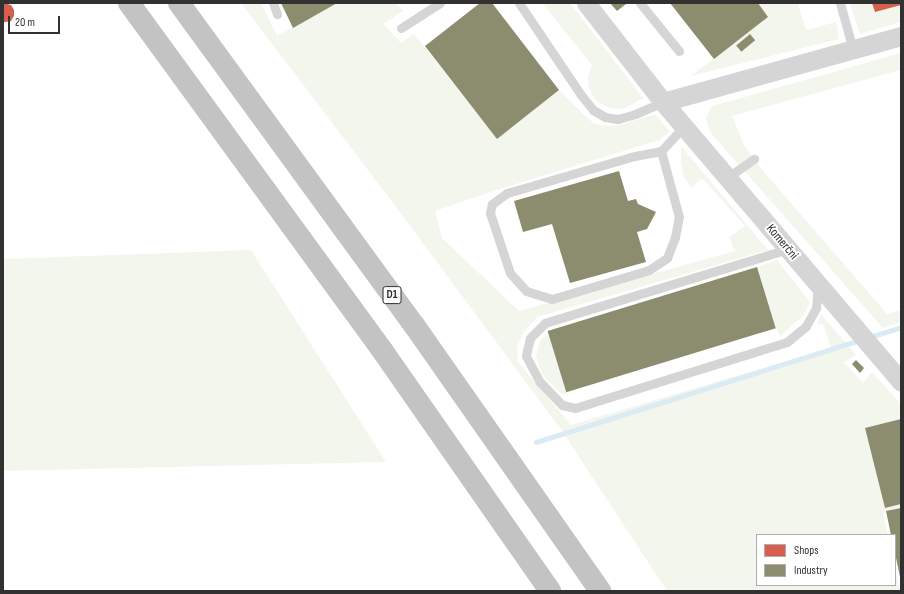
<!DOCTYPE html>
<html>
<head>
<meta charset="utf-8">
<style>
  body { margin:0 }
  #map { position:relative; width:904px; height:594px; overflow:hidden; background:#fff; font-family:"Sofia Sans Condensed",sans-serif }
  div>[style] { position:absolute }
  .green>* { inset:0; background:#f2f6ed }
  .shops>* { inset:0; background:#d6604d }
  .industry>* { inset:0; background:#8c8c6e; transform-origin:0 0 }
  .stream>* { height:5px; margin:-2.5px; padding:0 2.5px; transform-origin:2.5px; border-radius:2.5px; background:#dbebf4 }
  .lane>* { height:9px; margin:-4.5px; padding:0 4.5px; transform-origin:4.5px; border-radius:4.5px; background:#d5d5d5 }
  .street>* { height:19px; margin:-9.5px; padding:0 9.5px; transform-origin:9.5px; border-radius:9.5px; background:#d5d5d5 }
  .highway>* { height:22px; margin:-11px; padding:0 11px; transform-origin:11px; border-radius:11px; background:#c3c3c3 }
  span { translate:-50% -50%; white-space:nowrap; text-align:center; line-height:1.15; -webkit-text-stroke:4px #fff; paint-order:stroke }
  .shield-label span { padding:1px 3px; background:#fff; border:1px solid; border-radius:3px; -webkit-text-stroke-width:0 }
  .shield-label { font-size:12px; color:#313131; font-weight:700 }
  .street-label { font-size:13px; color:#313131 }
  .frame { position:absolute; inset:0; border:4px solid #313131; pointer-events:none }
  .legend { position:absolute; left:756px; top:534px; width:140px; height:52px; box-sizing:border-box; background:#fff; border:1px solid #adadad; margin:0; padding:5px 7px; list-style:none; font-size:12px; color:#313131 }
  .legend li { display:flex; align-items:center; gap:8px; height:20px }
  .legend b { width:20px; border:1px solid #adadad }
  .scale { position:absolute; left:8px; top:16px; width:52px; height:18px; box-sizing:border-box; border:2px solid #313131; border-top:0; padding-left:5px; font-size:12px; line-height:14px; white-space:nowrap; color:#313131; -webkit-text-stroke:3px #fff; paint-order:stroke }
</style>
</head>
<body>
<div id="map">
  <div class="green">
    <i style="clip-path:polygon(241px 3px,261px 3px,277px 36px,337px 3px,396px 3px,403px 11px,383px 24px,401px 43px,414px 34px,497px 138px,559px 90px,587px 118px,595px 124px,607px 126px,620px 125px,655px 114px,670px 132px,659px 140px,493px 191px,435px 211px,442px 238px,519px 311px,735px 251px,729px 237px,745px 226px,705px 181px,701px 179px,691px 188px,683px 175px,681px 162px,681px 146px,768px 250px,537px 317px,523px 333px,517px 347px,518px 362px,571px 425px,831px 348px,823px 324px,817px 325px,821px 314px,856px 355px,844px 362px,863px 383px,872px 372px,901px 404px,901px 419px,865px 429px,885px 508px,901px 504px,901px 508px,883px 513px,888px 535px,757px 535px,757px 585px,895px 585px,895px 567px,900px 591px,667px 591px,560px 428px,396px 207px)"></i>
    <i style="clip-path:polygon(542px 3px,570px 3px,643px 98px,627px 107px,620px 109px,610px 108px,599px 103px,593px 96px,589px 87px,588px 78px,592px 65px)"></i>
    <i style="clip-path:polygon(758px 3px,798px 3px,806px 30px,836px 22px,839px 39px,691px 76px,768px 17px)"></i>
    <i style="clip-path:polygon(850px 3px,901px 5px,901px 22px,860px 34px)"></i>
    <i style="clip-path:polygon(901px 53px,901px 70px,732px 116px,744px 145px,764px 172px,887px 314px,901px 310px,901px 322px,883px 328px,710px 132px,706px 118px,712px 106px)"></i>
    <i style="clip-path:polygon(251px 250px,386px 462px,3px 471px,3px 259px)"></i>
    <i style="clip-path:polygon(777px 260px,810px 302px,804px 315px,780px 336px,776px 328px,757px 267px)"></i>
    <i style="clip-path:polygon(548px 334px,567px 394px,561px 394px,542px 374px,536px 356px,540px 341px)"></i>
  </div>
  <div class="shops">
    <i style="clip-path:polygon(3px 3px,11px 5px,14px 10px,14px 16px,11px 21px,6px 22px,3px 22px)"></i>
    <i style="clip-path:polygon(872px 3px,901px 3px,901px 5px,875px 12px)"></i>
  </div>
  <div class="industry">
    <i style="clip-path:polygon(281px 3px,337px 3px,293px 28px)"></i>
    <i style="clip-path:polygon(480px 3px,492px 3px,559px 90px,497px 139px,425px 46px)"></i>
    <i style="clip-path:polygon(610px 3px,625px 3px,626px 4px,617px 11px)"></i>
    <i style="clip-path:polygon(670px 3px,758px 3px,768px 17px,714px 59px)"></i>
    <i style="left:750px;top:34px;width:8px;height:18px;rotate:50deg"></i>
    <i style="clip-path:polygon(619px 171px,628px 201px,636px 199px,638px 204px,656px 212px,647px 229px,637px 232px,646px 262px,570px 283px,552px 224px,523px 232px,514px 201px)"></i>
    <i style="left:757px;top:267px;width:64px;height:219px;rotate:73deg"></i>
    <i style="clip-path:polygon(856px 360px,864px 368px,860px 373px,852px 364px)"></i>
    <i style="clip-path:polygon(901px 419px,901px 504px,885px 508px,865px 428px)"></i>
    <i style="clip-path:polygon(901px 508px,901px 577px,900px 577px,895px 553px,895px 535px,891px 535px,886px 511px)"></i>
  </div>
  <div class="stream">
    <i style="left:869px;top:337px;width:34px;rotate:-17deg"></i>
    <i style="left:536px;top:442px;width:339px;rotate:-17.5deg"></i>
  </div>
  <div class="lane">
    <i style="left:273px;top:3px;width:12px;rotate:70deg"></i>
    <i style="left:519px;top:3px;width:111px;rotate:56deg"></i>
    <i style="left:581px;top:95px;width:19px;rotate:51deg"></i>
    <i style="left:593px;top:110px;width:14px;rotate:30deg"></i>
    <i style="left:605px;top:117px;width:13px;rotate:9deg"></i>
    <i style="left:618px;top:119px;width:18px;rotate:-16deg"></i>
    <i style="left:635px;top:114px;width:30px;rotate:-23deg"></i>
    <i style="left:640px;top:3px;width:62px;rotate:50.9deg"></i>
    <i style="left:840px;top:3px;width:49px;rotate:74.5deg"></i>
    <i style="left:401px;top:28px;width:46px;rotate:-32.7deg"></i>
    <i style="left:661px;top:151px;width:31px;rotate:169deg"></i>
    <i style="left:631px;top:157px;width:129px;rotate:163.8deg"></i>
    <i style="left:507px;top:193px;width:19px;rotate:144deg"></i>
    <i style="left:492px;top:204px;width:9px;rotate:103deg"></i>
    <i style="left:490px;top:213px;width:63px;rotate:71.6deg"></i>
    <i style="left:510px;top:273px;width:24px;rotate:48deg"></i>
    <i style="left:526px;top:291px;width:27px;rotate:17deg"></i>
    <i style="left:552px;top:299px;width:101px;rotate:-16.6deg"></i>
    <i style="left:649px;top:270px;width:22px;rotate:-34deg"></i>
    <i style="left:667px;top:258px;width:22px;rotate:-69deg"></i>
    <i style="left:675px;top:237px;width:20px;rotate:-79deg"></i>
    <i style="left:679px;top:217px;width:68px;rotate:-105.3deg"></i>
    <i style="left:661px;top:151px;width:34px;rotate:-47deg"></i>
    <i style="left:728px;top:177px;width:32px;rotate:-35deg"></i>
    <i style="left:788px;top:249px;width:254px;rotate:163.1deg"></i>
    <i style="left:545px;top:323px;width:21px;rotate:135deg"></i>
    <i style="left:530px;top:338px;width:18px;rotate:103deg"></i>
    <i style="left:526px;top:356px;width:30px;rotate:62deg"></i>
    <i style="left:540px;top:382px;width:32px;rotate:46deg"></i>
    <i style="left:562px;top:405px;width:13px;rotate:13deg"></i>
    <i style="left:575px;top:408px;width:222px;rotate:-17.3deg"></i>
    <i style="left:787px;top:342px;width:25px;rotate:-40deg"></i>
    <i style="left:806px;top:326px;width:21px;rotate:-61deg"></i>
    <i style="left:816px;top:308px;width:23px;rotate:-85deg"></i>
  </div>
  <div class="street">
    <i style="left:586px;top:3px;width:125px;rotate:52.1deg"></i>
    <i style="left:663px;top:102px;width:367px;rotate:49.6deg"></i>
    <i style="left:663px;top:102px;width:247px;rotate:-15.5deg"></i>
  </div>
  <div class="highway">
    <i style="left:129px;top:3px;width:429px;rotate:53.9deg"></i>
    <i style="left:382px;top:350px;width:294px;rotate:55.1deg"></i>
    <i style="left:179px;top:3px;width:399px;rotate:53.9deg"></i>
    <i style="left:414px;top:325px;width:325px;rotate:55deg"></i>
  </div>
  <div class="shield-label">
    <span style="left:392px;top:295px">D1</span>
  </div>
  <div class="street-label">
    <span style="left:782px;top:242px;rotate:50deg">Komerční</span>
  </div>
  <div class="frame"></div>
  <ul class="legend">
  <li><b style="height:11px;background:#d6604d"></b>Shops</li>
  <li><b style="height:11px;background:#8c8c6e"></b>Industry</li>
  </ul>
  <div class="scale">20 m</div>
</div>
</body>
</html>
